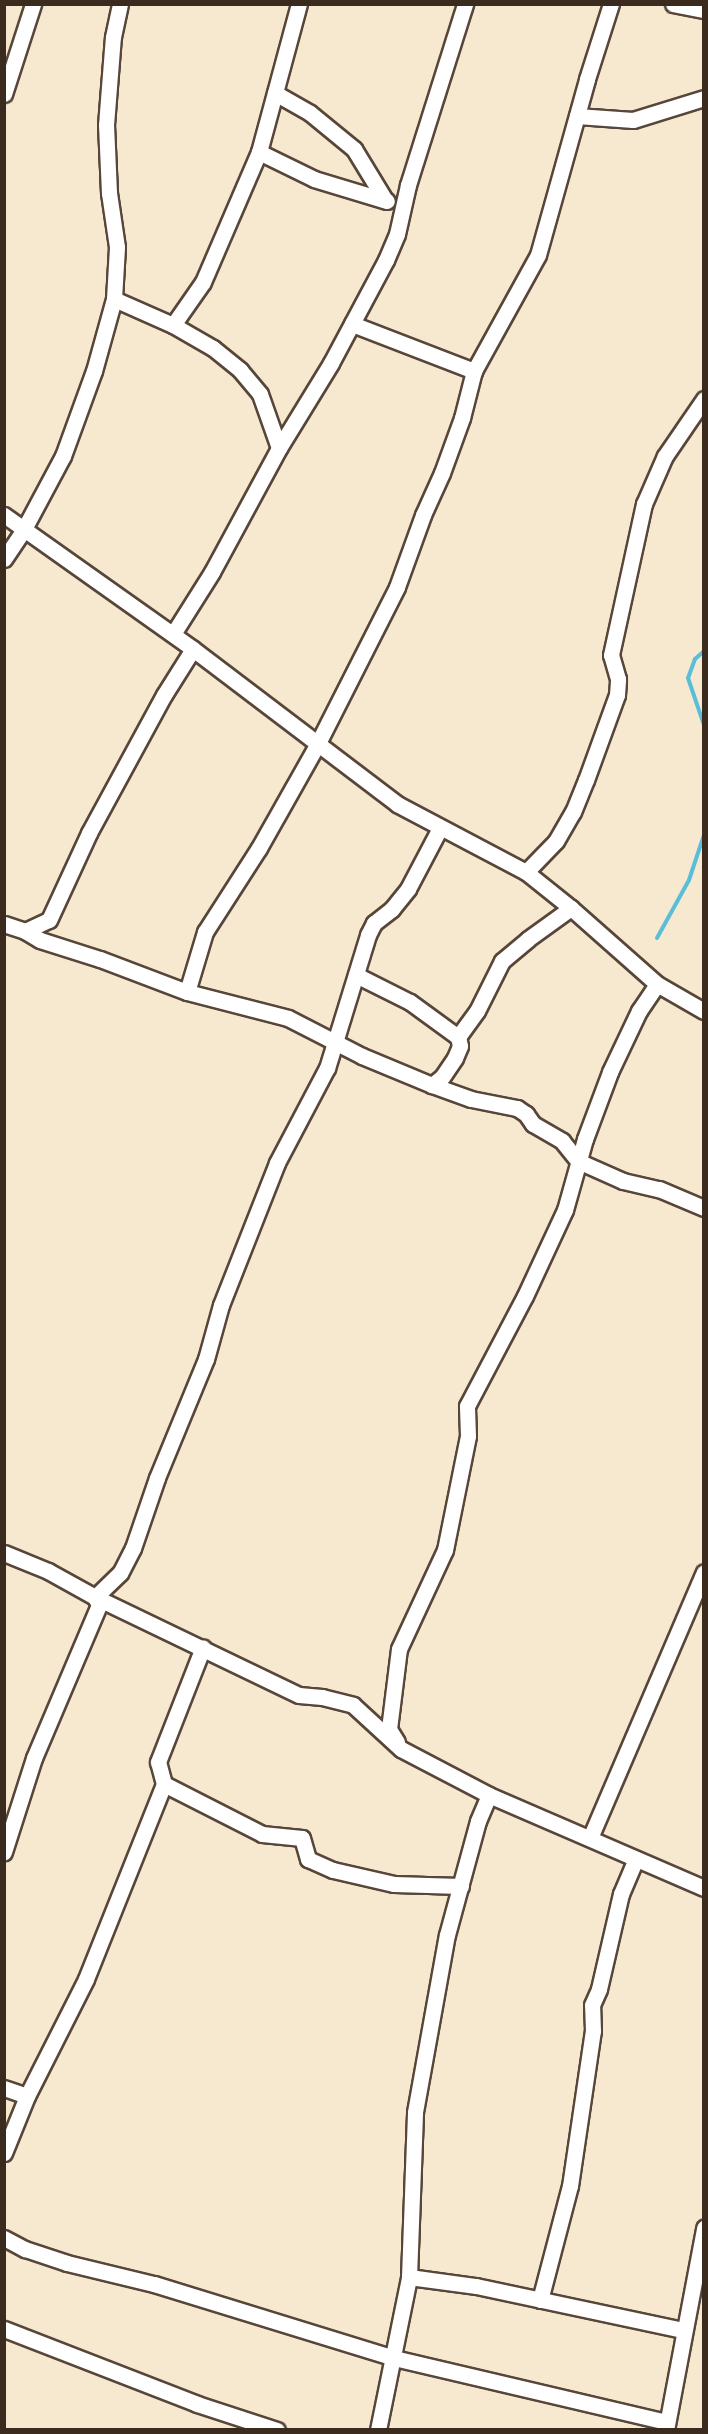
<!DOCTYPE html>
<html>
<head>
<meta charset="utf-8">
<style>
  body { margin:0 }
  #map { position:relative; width:708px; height:2434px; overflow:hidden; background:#f7e8d0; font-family:"Indie Flower",sans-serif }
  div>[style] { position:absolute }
  .stream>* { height:4px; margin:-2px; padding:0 2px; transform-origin:2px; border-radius:2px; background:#5bbed9 }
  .roads { filter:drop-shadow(2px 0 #574639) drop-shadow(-2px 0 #574639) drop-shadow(0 2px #574639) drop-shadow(0 -2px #574639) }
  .minor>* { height:15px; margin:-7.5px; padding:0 7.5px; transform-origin:7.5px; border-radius:7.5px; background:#fff }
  span { translate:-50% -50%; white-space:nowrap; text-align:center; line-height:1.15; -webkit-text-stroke:5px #fcf5e5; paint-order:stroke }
  .frame { position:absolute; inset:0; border:6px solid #3b2a1e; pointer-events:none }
</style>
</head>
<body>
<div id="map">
  <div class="stream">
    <i style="left:704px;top:651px;width:12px;rotate:138deg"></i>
    <i style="left:695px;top:659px;width:20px;rotate:110deg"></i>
    <i style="left:688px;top:678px;width:50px;rotate:71.2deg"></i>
    <i style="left:657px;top:938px;width:66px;rotate:-61.1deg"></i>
    <i style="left:689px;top:880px;width:47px;rotate:-71.6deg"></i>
  </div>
  <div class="roads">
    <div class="minor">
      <i style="left:673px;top:4px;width:32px;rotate:11deg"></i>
      <i style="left:275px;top:93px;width:40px;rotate:29.7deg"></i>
      <i style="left:310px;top:113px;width:57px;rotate:39.3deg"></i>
      <i style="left:354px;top:149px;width:60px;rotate:58.7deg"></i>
      <i style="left:4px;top:94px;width:95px;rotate:-72.1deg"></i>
      <i style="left:577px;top:116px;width:56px;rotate:4.1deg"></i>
      <i style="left:633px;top:120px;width:74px;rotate:-17.2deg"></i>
      <i style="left:259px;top:152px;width:61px;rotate:26.1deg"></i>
      <i style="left:314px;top:179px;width:76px;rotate:16.8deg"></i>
      <i style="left:114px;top:299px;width:64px;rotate:23.8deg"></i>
      <i style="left:173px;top:325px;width:46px;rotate:29.9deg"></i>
      <i style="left:213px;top:348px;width:35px;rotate:39deg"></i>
      <i style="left:240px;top:370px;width:31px;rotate:50deg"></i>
      <i style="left:260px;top:394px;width:57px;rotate:70.6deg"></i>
      <i style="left:352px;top:324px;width:131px;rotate:21.1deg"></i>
      <i style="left:173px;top:325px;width:52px;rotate:-55.1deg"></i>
      <i style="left:203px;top:282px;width:142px;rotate:-66.7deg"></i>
      <i style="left:259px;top:152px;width:153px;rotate:-74.9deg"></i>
      <i style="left:4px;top:515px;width:232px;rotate:35.3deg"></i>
      <i style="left:193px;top:649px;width:256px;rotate:37.2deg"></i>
      <i style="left:397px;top:804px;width:146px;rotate:27.8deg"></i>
      <i style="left:526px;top:872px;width:58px;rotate:38.7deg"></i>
      <i style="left:571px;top:908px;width:115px;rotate:41.5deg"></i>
      <i style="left:657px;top:984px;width:54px;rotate:29.9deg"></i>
      <i style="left:4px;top:559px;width:36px;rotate:-56deg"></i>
      <i style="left:24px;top:529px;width:83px;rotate:-61.9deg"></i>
      <i style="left:63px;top:456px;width:90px;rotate:-70deg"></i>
      <i style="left:94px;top:371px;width:75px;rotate:-74.5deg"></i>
      <i style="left:114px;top:299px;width:52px;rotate:-86.7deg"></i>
      <i style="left:117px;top:247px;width:55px;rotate:-98.4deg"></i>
      <i style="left:109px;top:193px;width:68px;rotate:-92.5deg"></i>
      <i style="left:106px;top:125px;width:88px;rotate:-85.5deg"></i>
      <i style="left:113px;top:37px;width:34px;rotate:-78deg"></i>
      <i style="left:173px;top:634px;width:73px;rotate:-57.8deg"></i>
      <i style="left:212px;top:572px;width:141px;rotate:-61.6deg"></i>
      <i style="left:279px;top:448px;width:100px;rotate:-58.5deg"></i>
      <i style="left:331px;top:363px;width:117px;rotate:-61.9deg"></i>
      <i style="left:386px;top:260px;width:28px;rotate:-67deg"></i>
      <i style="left:397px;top:234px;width:50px;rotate:-77.3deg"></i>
      <i style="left:408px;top:185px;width:190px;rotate:-72.5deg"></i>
      <i style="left:440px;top:828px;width:69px;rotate:117.7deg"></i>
      <i style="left:408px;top:889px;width:26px;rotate:129deg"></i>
      <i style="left:392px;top:909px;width:23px;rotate:142deg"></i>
      <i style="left:374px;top:923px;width:13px;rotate:117deg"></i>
      <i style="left:368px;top:935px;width:139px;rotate:107.1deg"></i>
      <i style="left:327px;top:1068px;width:107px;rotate:117.8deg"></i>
      <i style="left:277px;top:1163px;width:153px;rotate:111.5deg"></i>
      <i style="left:221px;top:1305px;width:56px;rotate:105.5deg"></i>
      <i style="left:206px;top:1359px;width:129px;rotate:112.4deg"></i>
      <i style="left:157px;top:1478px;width:74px;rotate:108.9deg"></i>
      <i style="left:133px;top:1548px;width:28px;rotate:117deg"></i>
      <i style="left:120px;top:1573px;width:35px;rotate:136deg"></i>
      <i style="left:95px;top:1597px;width:226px;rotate:25.7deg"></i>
      <i style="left:299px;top:1695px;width:23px;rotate:5deg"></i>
      <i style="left:322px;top:1697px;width:32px;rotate:14deg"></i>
      <i style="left:353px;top:1705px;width:65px;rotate:42.5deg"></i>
      <i style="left:401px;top:1749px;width:99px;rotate:27.6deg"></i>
      <i style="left:489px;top:1795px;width:234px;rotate:23.4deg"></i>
      <i style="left:526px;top:872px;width:43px;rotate:-45.9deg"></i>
      <i style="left:556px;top:841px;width:34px;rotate:-60deg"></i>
      <i style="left:573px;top:812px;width:35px;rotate:-68deg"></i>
      <i style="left:586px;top:780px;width:90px;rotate:-70deg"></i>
      <i style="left:617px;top:695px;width:16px;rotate:-86deg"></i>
      <i style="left:618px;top:679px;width:25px;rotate:-106deg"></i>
      <i style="left:611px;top:655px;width:155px;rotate:-77.7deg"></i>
      <i style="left:644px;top:504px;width:52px;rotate:-66.4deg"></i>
      <i style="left:665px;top:456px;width:69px;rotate:-55.6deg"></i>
      <i style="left:4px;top:924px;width:22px;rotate:18deg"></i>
      <i style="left:25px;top:931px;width:26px;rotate:-25deg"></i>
      <i style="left:49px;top:920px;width:96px;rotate:-65.3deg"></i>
      <i style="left:89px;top:833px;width:157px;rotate:-61.5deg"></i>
      <i style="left:164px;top:695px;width:54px;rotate:-57.8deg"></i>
      <i style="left:25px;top:931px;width:17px;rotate:31deg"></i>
      <i style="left:40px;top:940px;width:63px;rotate:17.6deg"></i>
      <i style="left:100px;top:959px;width:93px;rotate:20.8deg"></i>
      <i style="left:187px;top:992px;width:104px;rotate:14.4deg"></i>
      <i style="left:288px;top:1018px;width:83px;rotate:27.2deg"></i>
      <i style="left:362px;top:1056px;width:76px;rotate:22.5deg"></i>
      <i style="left:432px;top:1085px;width:41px;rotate:19.7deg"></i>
      <i style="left:471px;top:1099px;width:47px;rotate:11.1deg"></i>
      <i style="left:517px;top:1108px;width:11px;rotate:34deg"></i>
      <i style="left:526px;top:1114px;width:12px;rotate:55deg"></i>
      <i style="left:533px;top:1124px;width:34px;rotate:30deg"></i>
      <i style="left:562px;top:1141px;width:26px;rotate:51deg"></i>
      <i style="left:578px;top:1161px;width:49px;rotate:24deg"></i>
      <i style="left:623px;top:1181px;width:37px;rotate:13deg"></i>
      <i style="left:659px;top:1189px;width:49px;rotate:22.9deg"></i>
      <i style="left:356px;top:975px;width:60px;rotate:26.6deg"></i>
      <i style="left:410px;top:1002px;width:59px;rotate:36.1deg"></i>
      <i style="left:458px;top:1037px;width:9px;rotate:77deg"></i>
      <i style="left:460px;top:1046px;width:13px;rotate:113deg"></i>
      <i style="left:455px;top:1058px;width:23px;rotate:124deg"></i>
      <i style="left:442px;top:1077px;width:13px;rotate:141deg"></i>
      <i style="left:187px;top:992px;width:63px;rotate:-73.3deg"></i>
      <i style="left:205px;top:932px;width:100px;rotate:-57.3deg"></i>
      <i style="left:259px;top:848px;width:118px;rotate:-60.6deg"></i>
      <i style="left:317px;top:745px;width:177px;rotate:-63.1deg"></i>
      <i style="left:397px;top:587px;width:77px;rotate:-70.1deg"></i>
      <i style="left:423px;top:515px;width:46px;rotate:-65.7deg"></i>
      <i style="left:442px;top:473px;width:59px;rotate:-70deg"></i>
      <i style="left:462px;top:418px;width:49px;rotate:-75.7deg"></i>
      <i style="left:474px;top:371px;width:132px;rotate:-61.1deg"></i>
      <i style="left:538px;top:255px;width:183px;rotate:-74.4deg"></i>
      <i style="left:587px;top:79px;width:79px;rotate:-72.3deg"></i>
      <i style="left:458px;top:1037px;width:32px;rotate:-54deg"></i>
      <i style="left:477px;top:1011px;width:56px;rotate:-63.4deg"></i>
      <i style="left:502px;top:961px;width:34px;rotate:-40deg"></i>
      <i style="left:528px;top:939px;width:53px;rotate:-35.8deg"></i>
      <i style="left:4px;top:1553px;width:48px;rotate:22.2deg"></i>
      <i style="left:48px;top:1571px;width:54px;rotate:29deg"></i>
      <i style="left:95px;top:1597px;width:9px;rotate:63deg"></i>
      <i style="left:99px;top:1605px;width:166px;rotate:113deg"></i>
      <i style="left:34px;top:1758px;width:99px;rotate:107.7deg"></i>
      <i style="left:397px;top:1742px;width:15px;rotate:-122deg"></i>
      <i style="left:389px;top:1729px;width:81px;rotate:-82.9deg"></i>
      <i style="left:399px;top:1649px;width:109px;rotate:-65.1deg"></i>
      <i style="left:445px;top:1550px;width:116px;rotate:-78.6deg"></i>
      <i style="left:468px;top:1436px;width:30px;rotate:-92deg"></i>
      <i style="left:467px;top:1406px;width:124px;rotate:-62.2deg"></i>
      <i style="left:525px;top:1296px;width:95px;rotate:-65.1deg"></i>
      <i style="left:565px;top:1210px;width:74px;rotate:-74.3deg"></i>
      <i style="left:585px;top:1139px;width:72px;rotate:-69.5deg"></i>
      <i style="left:610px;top:1072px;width:68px;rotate:-64.6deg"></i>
      <i style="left:639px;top:1011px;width:32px;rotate:-56deg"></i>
      <i style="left:164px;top:1784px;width:110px;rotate:27deg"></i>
      <i style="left:262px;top:1834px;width:40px;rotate:5.7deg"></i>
      <i style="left:302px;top:1838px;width:22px;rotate:74deg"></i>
      <i style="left:308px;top:1859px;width:27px;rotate:24deg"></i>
      <i style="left:333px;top:1870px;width:63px;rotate:12.9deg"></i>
      <i style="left:394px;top:1884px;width:67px;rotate:1.7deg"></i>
      <i style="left:590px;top:1838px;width:289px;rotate:-66.8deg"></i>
      <i style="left:4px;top:2088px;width:24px;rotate:19deg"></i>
      <i style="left:4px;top:2153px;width:61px;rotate:-68deg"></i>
      <i style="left:27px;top:2096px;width:131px;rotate:-63.2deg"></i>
      <i style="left:86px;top:1979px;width:210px;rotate:-68.2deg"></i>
      <i style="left:164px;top:1784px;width:23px;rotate:-105deg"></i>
      <i style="left:158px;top:1762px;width:123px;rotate:-68.6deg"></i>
      <i style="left:4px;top:2238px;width:24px;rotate:28deg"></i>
      <i style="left:25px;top:2249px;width:44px;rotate:18.4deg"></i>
      <i style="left:67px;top:2263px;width:89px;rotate:13.6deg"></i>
      <i style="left:154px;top:2284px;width:251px;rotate:17.1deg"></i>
      <i style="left:394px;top:2358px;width:280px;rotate:13.2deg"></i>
      <i style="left:409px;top:2277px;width:68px;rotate:7.7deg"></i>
      <i style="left:476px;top:2286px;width:212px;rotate:12deg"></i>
      <i style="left:540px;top:2300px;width:118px;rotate:-75.3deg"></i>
      <i style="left:570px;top:2186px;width:157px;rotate:-81.6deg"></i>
      <i style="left:593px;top:2031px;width:26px;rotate:-92deg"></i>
      <i style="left:592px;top:2005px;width:17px;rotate:-66deg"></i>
      <i style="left:599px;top:1989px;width:98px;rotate:-77deg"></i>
      <i style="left:621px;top:1894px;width:38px;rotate:-67deg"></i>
      <i style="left:4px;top:2329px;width:207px;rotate:21.2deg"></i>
      <i style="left:197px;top:2404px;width:84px;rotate:18deg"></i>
      <i style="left:378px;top:2430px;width:156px;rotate:-78.5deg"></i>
      <i style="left:409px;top:2277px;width:165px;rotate:-87.9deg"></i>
      <i style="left:415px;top:2112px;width:180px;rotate:-79.8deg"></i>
      <i style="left:447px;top:1935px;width:118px;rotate:-74.8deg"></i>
      <i style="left:478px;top:1821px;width:28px;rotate:-67deg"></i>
      <i style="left:666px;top:2430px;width:206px;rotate:-79.3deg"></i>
    </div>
  </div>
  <div class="frame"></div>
</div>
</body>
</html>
